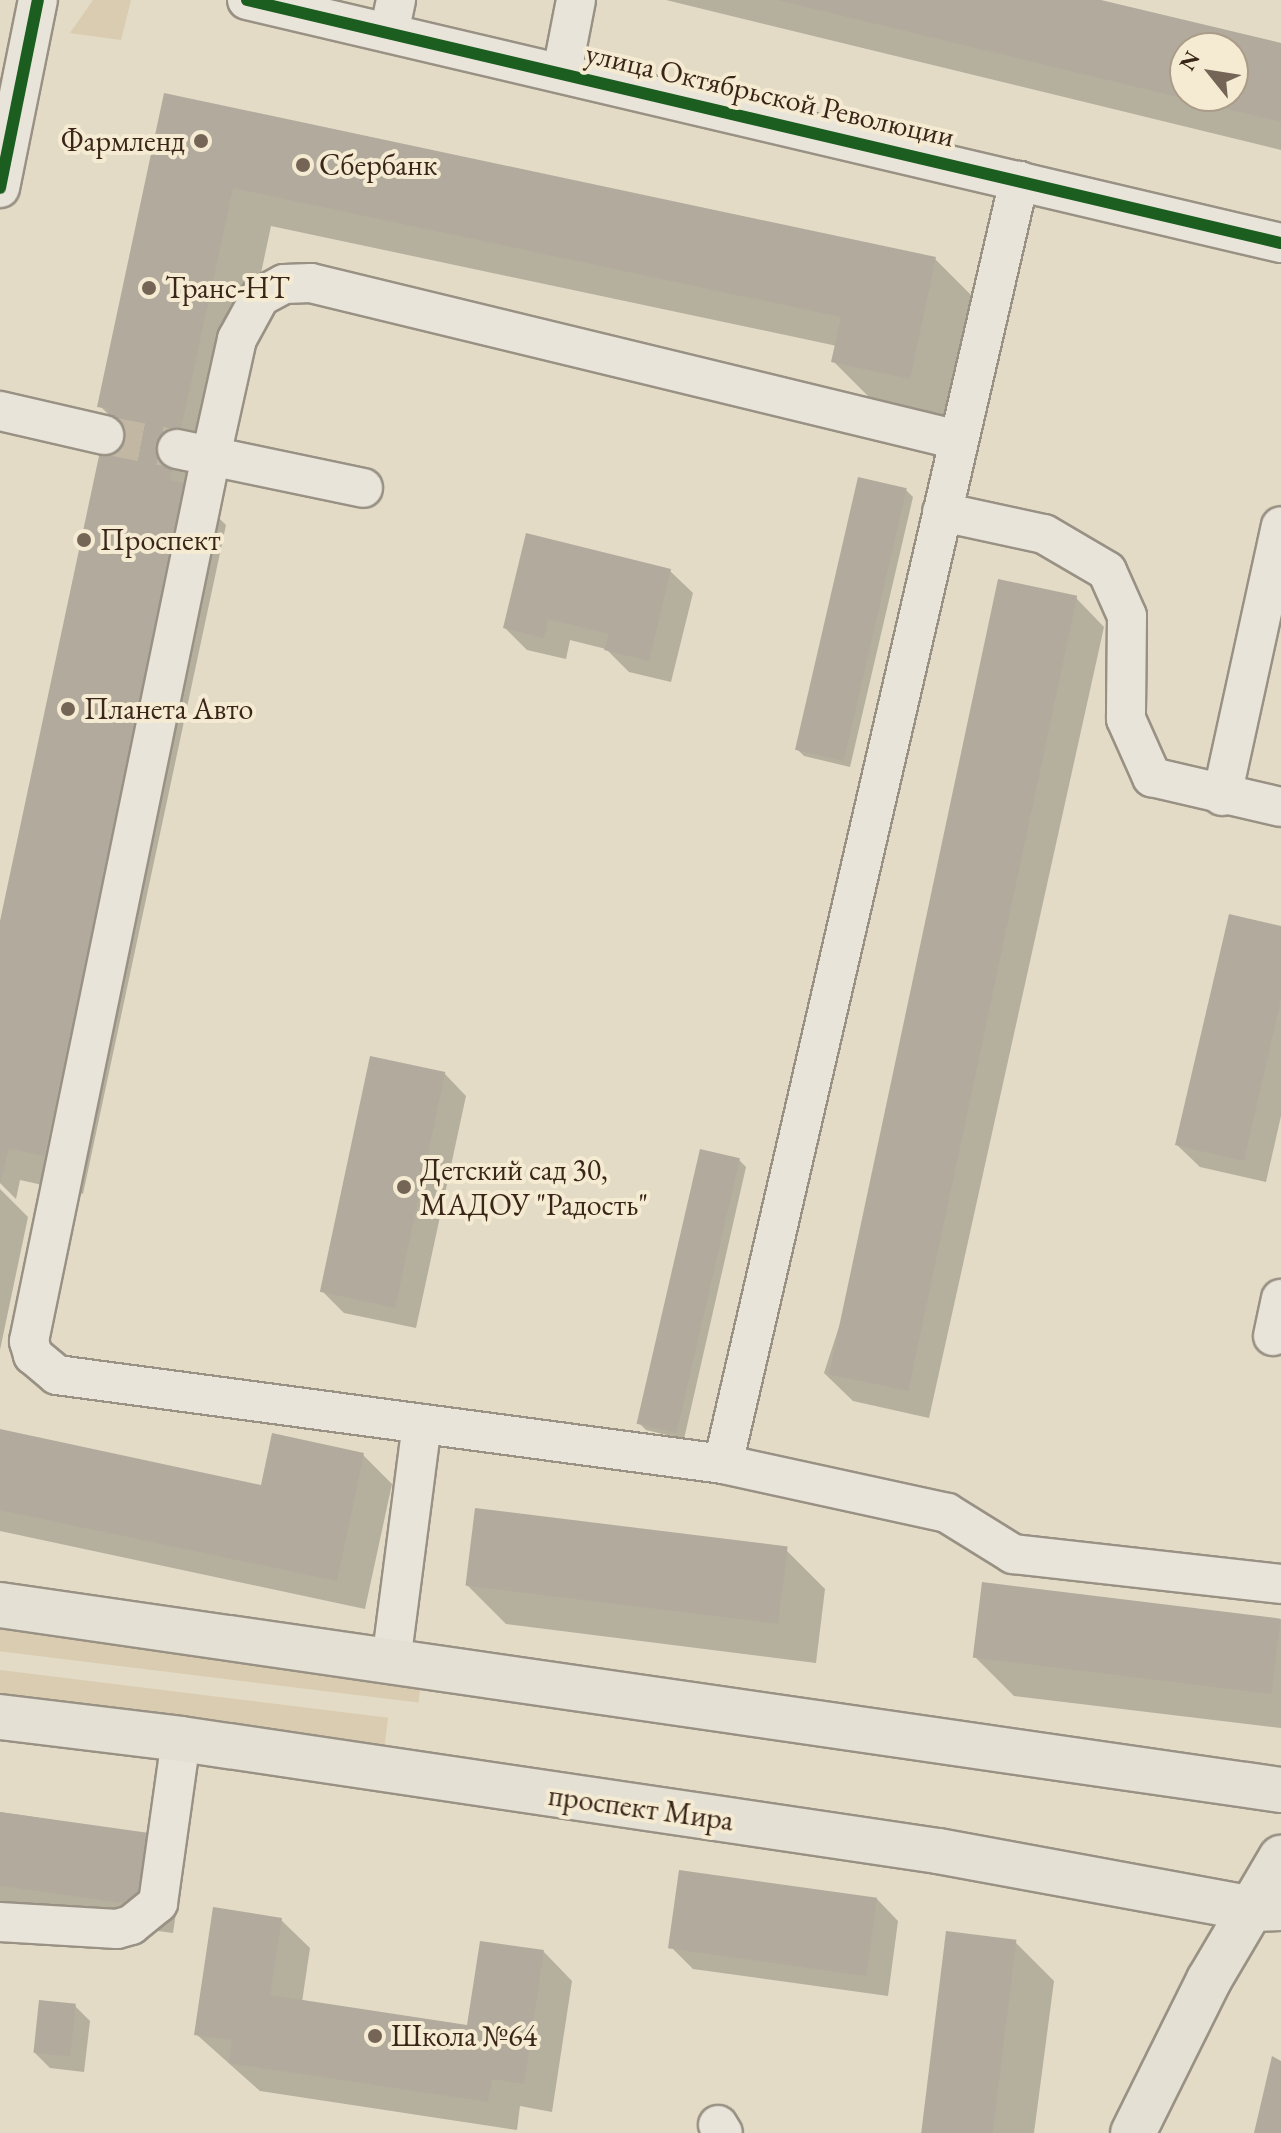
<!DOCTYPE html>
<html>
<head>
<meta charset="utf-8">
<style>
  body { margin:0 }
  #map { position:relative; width:1281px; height:2133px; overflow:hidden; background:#e3dbc6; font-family:"EB Garamond",serif }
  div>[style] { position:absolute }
  .green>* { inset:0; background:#d9ccb0; transform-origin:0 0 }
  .shadow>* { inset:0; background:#0003 }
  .building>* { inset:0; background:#b2ab9d; transform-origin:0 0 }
  .minor-tunnel>* { height:38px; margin-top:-19px; transform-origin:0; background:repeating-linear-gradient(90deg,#c1b7a3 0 38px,transparent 0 57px) }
  .roads { filter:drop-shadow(2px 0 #989184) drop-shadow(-2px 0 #989184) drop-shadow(0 2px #989184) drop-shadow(0 -2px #989184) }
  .minor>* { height:38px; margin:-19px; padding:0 19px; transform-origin:19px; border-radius:19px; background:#e9e4da }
  .major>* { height:44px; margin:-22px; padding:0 22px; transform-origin:22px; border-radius:22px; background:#e5e0d4 }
  .cycleway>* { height:12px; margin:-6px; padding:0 6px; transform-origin:6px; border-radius:6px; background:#1b5e20 }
  .dots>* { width:22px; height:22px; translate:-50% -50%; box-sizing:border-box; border:4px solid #f5ebd2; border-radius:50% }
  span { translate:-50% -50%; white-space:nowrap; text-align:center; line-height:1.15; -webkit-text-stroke:8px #f5ebd2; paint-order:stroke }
  .street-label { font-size:30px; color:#3a2519 }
  .poi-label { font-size:30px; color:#3a2519 }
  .right { translate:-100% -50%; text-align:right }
  .left { translate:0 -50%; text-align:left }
  .north { position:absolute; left:1169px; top:32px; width:80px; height:80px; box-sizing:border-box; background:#f5ebd2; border:2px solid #aa9c88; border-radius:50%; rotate:300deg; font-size:22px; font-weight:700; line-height:32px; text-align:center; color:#3a2519 }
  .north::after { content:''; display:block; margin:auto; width:28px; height:36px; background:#756556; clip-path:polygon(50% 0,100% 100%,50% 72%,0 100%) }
</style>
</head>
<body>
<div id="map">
  <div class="green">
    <i style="clip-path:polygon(93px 0,131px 0,121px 40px,70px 33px)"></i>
    <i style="left:0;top:1624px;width:425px;height:27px;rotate:7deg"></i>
    <i style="left:0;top:1670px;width:391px;height:33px;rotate:7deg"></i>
  </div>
  <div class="shadow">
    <i style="clip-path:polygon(evenodd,666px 0,1092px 0,1281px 45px,1281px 150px,666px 0,1185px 48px,1233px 48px,1233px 96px,1185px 96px,1185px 48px)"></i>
    <i style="clip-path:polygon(166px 95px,935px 259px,974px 298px,948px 416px,872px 400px,833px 361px,837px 346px,271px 226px,221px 462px,186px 486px,226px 525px,83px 1194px,20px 1180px,16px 1199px,0 1183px,0 930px,110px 416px,100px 406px)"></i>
    <i style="clip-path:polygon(906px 490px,913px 497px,850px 767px,804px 756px,797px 749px)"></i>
    <i style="clip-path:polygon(670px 571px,693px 593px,671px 682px,629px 672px,606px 649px,570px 640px,566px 659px,527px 650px,505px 628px)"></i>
    <i style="clip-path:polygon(1076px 598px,1104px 627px,929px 1418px,853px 1401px,824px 1373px)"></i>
    <i style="clip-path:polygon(1281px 928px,1281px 1116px,1266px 1182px,1200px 1167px,1177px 1145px)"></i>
    <i style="clip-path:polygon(444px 1073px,466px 1096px,416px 1328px,344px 1313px,322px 1291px)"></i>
    <i style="clip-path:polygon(739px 1160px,746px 1167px,684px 1439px,646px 1430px,639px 1423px)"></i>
    <i style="clip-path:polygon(0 1189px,28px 1217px,0 1350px)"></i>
    <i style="clip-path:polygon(0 1431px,263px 1487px,363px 1455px,392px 1484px,365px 1609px,0 1531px)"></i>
    <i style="clip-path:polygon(786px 1550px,825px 1589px,816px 1663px,506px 1624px,467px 1585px)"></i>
    <i style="clip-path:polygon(1281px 1620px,1281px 1728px,1014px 1696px,974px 1656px)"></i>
    <i style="clip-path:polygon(0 1812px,154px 1835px,183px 1864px,173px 1933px,0 1910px)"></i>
    <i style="clip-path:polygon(876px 1898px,898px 1921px,888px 1996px,693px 1969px,671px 1947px)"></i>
    <i style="clip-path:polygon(281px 1920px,310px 1948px,302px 2002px,469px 2027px,544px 1952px,572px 1981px,552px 2112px,520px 2106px,517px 2130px,260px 2091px,196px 2034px)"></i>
    <i style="clip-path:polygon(1015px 1942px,1054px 1981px,1034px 2133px,922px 2133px)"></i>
    <i style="clip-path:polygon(75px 2006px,90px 2021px,84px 2072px,50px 2068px,35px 2053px)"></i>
  </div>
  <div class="building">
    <i style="clip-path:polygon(evenodd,777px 0,1101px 0,1281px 43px,1281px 122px,777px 0,1185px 48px,1233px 48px,1233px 96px,1185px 96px,1185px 48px)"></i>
    <i style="clip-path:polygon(164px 93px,936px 257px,910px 379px,831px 362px,841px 317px,233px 188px,170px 480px,188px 484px,44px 1156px,9px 1148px,0 1184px,0 921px,109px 409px,97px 407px)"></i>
    <i style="left:858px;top:477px;width:50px;height:280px;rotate:13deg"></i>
    <i style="clip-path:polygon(526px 533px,671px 569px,649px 661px,604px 650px,609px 634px,548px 619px,544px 638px,503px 628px)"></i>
    <i style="left:998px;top:579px;width:81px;height:813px;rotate:12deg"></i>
    <i style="clip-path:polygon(1229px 914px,1281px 926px,1281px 999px,1244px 1161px,1175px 1145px)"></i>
    <i style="left:370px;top:1056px;width:77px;height:241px;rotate:12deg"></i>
    <i style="left:700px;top:1149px;width:41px;height:282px;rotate:13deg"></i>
    <i style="clip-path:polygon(0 1429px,261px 1485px,272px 1433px,364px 1453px,337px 1581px,0 1510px)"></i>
    <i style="left:475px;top:1508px;width:315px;height:78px;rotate:7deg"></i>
    <i style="left:982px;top:1582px;width:301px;height:76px;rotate:7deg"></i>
    <i style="left:0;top:1812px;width:156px;height:73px;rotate:8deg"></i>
    <i style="left:679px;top:1870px;width:200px;height:79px;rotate:8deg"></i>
    <i style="clip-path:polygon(213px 1907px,282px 1918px,270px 1995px,467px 2025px,480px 1941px,544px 1950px,524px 2084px,492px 2079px,488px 2102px,229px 2063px,232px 2040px,194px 2035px)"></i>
    <i style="left:946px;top:1931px;width:71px;height:204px;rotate:7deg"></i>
    <i style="left:39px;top:2000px;width:37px;height:53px;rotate:6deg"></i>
    <i style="clip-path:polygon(1272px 2056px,1281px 2061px,1281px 2133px,1254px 2133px)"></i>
  </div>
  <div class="minor-tunnel">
    <i style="left:104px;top:435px;width:74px;rotate:10.9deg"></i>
  </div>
  <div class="roads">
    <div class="minor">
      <i style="left:247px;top:0;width:1062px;rotate:13.23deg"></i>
      <i style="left:389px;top:33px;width:34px;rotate:-78deg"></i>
      <i style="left:562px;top:72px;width:73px;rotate:-79deg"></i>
      <i style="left:0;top:188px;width:192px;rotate:-78.6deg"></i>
      <i style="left:0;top:411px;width:107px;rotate:13deg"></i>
      <i style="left:958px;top:440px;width:666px;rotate:-166.36deg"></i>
      <i style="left:311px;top:283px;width:27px;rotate:178deg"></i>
      <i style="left:284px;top:284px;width:27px;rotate:152deg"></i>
      <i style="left:260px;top:297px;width:48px;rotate:118.7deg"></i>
      <i style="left:237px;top:339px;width:120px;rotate:102.5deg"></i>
      <i style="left:211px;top:456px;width:904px;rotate:101.62deg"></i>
      <i style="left:29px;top:1341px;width:15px;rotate:74deg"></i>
      <i style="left:33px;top:1355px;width:31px;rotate:40deg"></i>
      <i style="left:57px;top:1375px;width:672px;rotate:7.61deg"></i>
      <i style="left:723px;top:1464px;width:229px;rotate:12.3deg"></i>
      <i style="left:947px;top:1513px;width:78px;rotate:31.8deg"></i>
      <i style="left:1013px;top:1554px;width:270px;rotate:6.4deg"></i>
      <i style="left:177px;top:449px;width:190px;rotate:11.8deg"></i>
      <i style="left:942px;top:512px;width:104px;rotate:12.2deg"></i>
      <i style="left:1044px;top:534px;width:73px;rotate:30.4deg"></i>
      <i style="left:1107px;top:571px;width:49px;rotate:66deg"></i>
      <i style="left:1127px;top:616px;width:103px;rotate:90.6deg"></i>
      <i style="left:1126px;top:719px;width:64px;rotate:65.9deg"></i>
      <i style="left:1152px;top:777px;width:132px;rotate:13.1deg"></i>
      <i style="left:1222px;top:796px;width:276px;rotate:-77.7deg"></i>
      <i style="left:1273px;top:1336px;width:38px;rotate:-78deg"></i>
      <i style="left:723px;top:1464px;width:1317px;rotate:-77.01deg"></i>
      <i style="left:391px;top:1662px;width:240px;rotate:-82.6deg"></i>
      <i style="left:0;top:1922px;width:117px;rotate:3.4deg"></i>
      <i style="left:117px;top:1929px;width:15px;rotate:-16deg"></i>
      <i style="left:131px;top:1925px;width:35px;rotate:-39deg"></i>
      <i style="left:158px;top:1903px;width:166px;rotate:-82deg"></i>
      <i style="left:718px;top:2125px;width:9px;rotate:58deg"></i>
    </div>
    <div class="major">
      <i style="left:0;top:1605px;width:1294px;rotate:8.22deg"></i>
      <i style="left:0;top:1717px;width:182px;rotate:6.9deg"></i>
      <i style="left:181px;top:1739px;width:765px;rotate:8.42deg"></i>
      <i style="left:938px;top:1851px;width:320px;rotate:10.4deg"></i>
      <i style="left:1253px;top:1909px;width:28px;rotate:-2deg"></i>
      <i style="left:1133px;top:2133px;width:171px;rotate:-63.6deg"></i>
      <i style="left:1209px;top:1980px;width:142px;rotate:-59.5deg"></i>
    </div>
  </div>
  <div class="cycleway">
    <i style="left:247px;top:0;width:1062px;rotate:13.23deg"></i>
    <i style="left:0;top:188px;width:192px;rotate:-78.6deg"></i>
  </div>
  <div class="dots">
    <i style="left:201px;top:141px;background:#756556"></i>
    <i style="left:303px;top:165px;background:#756556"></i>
    <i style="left:149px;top:288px;background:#756556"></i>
    <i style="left:84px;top:540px;background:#756556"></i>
    <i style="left:68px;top:709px;background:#756556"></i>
    <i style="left:404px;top:1187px;background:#756556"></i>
    <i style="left:375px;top:2036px;background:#756556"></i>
  </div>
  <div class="street-label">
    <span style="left:770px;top:95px;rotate:13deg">улица Октябрьской Революции</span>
    <span style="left:641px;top:1808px;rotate:8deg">проспект Мира</span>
  </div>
  <div class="poi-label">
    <span class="right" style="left:185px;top:141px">Фармленд</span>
    <span class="left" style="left:319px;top:165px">Сбербанк</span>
    <span class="left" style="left:165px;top:288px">Транс-НТ</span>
    <span class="left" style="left:100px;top:540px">Проспект</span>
    <span class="left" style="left:84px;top:709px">Планета Авто</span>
    <span class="left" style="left:420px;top:1187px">Детский сад 30,<br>МАДОУ "Радость"</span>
    <span class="left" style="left:391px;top:2036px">Школа №64</span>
  </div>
  <div class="north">N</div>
</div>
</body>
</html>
